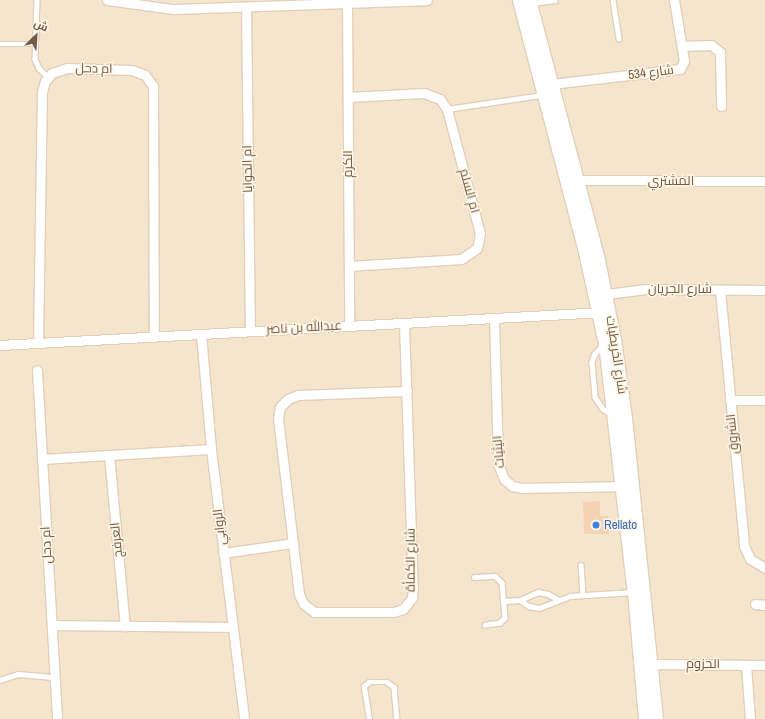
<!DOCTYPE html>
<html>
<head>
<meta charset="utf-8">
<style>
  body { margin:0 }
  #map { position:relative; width:765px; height:719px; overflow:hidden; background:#fdf3de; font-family:"Archivo Narrow",Cairo,sans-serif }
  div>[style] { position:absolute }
  .residential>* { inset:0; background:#f5e5cc; transform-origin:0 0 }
  .building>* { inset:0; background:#f4d2b4 }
  .roads { filter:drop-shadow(1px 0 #e1cfba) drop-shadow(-1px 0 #e1cfba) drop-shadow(0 1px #e1cfba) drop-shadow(0 -1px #e1cfba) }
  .lane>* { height:4.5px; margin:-2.25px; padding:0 2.25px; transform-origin:2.25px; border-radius:2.25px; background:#fff }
  .street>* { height:9px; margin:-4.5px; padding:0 4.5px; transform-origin:4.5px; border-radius:4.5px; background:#fff }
  .secondary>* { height:13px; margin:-6.5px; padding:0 6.5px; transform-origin:6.5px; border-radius:6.5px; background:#fff }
  .dots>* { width:11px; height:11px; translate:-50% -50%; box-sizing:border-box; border:2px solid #fff7e5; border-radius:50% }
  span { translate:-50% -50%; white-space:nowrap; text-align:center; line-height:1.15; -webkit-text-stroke:3px #fff7e5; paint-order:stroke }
  .street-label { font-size:13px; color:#745945 }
  .shop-label { font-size:13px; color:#366cbe }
  .left { translate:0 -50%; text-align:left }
  .north { position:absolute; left:16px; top:16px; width:40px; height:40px; -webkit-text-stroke:3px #fff7e5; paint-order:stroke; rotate:25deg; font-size:11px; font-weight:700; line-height:16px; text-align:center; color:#745945 }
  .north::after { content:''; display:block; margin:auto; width:14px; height:18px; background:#745945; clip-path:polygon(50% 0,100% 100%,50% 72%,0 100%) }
</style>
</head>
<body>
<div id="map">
  <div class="residential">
    <i style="left:0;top:0;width:765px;height:719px"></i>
  </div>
  <div class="building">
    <i style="clip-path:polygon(600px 501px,600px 516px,608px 516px,609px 534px,584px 534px,583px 502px)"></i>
  </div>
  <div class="roads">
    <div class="lane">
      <i style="left:37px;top:0;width:59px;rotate:91.9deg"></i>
      <i style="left:35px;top:59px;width:10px;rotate:66deg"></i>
      <i style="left:39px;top:68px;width:13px;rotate:45deg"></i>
      <i style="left:613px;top:0;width:39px;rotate:81deg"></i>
      <i style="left:532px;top:3px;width:23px;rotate:-7deg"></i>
      <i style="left:0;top:44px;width:35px"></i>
      <i style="left:447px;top:109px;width:96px;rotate:-8.4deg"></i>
      <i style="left:604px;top:345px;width:13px;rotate:135deg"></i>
      <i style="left:595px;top:354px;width:9px;rotate:111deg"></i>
      <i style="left:592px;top:362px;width:35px;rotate:85deg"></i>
      <i style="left:595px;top:397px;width:14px;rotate:56deg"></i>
      <i style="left:603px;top:409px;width:10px;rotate:29deg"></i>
      <i style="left:581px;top:565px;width:30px;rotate:86deg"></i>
      <i style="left:474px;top:577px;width:21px;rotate:-3deg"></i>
      <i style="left:495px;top:576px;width:10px;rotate:45deg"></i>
      <i style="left:502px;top:583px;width:35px;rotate:85deg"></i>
      <i style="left:505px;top:618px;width:7px;rotate:135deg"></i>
      <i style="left:500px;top:623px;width:15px;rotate:172deg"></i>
      <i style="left:520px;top:600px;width:11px;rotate:34deg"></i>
      <i style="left:529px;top:606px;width:10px;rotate:11deg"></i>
      <i style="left:539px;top:608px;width:33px;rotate:-21deg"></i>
      <i style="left:570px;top:596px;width:63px;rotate:-3.6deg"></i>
      <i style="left:505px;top:601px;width:15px;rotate:-4deg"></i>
      <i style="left:520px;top:600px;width:20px;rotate:-24deg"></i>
      <i style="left:538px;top:592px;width:10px;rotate:11deg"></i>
      <i style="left:548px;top:594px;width:10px;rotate:29deg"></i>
      <i style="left:0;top:680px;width:19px;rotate:-18deg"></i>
      <i style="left:18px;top:674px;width:37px;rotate:5deg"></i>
      <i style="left:369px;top:719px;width:33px;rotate:-99deg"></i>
      <i style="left:364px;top:686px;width:6px;rotate:-39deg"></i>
      <i style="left:369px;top:682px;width:18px"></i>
      <i style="left:387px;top:682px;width:9px;rotate:36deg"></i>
      <i style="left:394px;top:687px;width:32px;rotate:85deg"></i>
    </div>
    <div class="street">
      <i style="left:107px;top:0;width:67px;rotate:7.8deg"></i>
      <i style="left:173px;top:9px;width:254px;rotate:-2deg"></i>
      <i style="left:347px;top:3px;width:323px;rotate:89.6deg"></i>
      <i style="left:246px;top:7px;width:324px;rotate:89.3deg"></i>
      <i style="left:682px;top:46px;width:29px;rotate:-2deg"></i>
      <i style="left:711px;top:45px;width:11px;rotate:38deg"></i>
      <i style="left:720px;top:52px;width:54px;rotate:88.9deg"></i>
      <i style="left:551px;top:84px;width:130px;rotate:-6.6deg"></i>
      <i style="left:680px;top:69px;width:9px;rotate:-63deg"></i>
      <i style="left:684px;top:61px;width:62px;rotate:-99.3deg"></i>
      <i style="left:348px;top:97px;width:76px;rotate:-3deg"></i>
      <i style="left:424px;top:93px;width:17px;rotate:21deg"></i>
      <i style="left:440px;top:99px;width:12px;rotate:55deg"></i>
      <i style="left:447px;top:109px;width:129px;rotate:75.2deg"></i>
      <i style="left:480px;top:234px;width:14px;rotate:102deg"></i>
      <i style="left:477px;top:248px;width:19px;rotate:145deg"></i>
      <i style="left:461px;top:259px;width:112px;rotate:176.4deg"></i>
      <i style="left:577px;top:180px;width:188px;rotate:0.3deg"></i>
      <i style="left:720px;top:290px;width:257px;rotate:84.6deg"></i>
      <i style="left:744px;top:546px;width:14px;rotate:65deg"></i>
      <i style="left:750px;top:559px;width:17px;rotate:31deg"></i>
      <i style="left:599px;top:295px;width:47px;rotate:-7.3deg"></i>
      <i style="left:646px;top:289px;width:119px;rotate:0.5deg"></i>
      <i style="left:494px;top:318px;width:146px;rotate:88.4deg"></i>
      <i style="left:498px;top:464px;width:16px;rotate:68deg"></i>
      <i style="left:504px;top:479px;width:11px;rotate:41deg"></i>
      <i style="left:512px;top:486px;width:10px;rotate:11deg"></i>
      <i style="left:522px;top:488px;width:105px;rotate:-1.1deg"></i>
      <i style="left:404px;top:323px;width:265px;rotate:88.1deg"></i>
      <i style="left:413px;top:588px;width:10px;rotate:96deg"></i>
      <i style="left:412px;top:598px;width:14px;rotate:129deg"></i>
      <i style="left:403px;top:609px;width:9px;rotate:162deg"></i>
      <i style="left:394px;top:612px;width:80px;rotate:180deg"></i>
      <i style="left:314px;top:612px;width:14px;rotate:-141deg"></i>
      <i style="left:303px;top:603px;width:10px;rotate:-114deg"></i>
      <i style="left:299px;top:594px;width:177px;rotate:-96.8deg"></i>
      <i style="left:278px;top:418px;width:11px;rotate:-80deg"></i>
      <i style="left:280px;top:407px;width:11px;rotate:-45deg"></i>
      <i style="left:288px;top:399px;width:11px;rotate:-22deg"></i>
      <i style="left:298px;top:395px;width:109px;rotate:-2.1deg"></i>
      <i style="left:201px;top:334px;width:115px;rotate:85deg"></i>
      <i style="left:211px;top:449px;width:272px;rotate:83deg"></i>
      <i style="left:38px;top:343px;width:251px;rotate:-89.1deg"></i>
      <i style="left:42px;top:92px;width:11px;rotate:-75deg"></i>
      <i style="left:45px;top:81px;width:11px;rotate:-49deg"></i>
      <i style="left:52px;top:73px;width:16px;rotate:-18deg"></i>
      <i style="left:67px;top:68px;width:65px;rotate:1.8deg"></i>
      <i style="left:132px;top:70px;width:14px;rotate:21deg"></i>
      <i style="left:145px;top:75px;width:14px;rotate:54deg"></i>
      <i style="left:153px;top:86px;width:251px;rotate:89.8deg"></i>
      <i style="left:0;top:345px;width:605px;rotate:-3.13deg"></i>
      <i style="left:37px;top:370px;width:350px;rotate:86.7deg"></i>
      <i style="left:730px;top:400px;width:35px"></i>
      <i style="left:109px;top:455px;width:172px;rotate:84.7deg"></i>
      <i style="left:42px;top:459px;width:169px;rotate:-3.4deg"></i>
      <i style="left:223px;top:553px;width:71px;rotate:-8.1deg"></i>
      <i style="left:755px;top:604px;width:10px;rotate:6deg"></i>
      <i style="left:52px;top:625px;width:180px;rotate:0.6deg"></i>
      <i style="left:644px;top:664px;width:121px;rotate:0.5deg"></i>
      <i style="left:746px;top:665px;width:54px;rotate:85.8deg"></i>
    </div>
    <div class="secondary">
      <i style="left:519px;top:0;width:255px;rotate:75.3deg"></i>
      <i style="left:584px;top:247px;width:98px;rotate:77.7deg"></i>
      <i style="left:605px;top:343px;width:251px;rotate:83.4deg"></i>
      <i style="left:634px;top:592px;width:127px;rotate:85deg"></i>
      <i style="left:529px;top:0;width:269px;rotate:75.1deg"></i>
      <i style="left:598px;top:260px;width:81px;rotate:78.6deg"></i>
      <i style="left:614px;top:339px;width:80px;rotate:82.1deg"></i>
      <i style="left:625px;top:418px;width:303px;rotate:84.1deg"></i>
    </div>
  </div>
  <div class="dots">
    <i style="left:596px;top:525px;background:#3f7fe0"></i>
  </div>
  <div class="street-label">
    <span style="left:94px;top:69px;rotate:1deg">ام دحل</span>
    <span style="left:651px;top:73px;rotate:-7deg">شارع 534</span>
    <span style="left:348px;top:164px;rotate:-90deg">الكرم</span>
    <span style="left:248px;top:169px;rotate:-91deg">ام الحوايا</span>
    <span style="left:671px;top:181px">المشتري</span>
    <span style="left:469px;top:191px;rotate:75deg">ام السلم</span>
    <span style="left:680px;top:289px">شارع الجريان</span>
    <span style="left:304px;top:328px;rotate:-3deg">عبدالله بن ناصر</span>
    <span style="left:616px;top:355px;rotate:81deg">شارع الخريطيات</span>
    <span style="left:733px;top:434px;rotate:-96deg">الشروق</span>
    <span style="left:499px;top:452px;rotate:-95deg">اليثياث</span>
    <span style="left:220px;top:527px;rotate:-96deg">الروابي</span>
    <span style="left:117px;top:540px;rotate:-96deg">العرفج</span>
    <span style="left:47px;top:545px;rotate:-93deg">ام دحل</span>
    <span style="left:411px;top:560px;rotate:-90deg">شارع الكمأة</span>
    <span style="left:703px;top:664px">الحزوم</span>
  </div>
  <div class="shop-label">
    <span class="left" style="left:604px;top:525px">Rellato</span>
  </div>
  <div class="north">ش</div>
</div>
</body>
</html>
